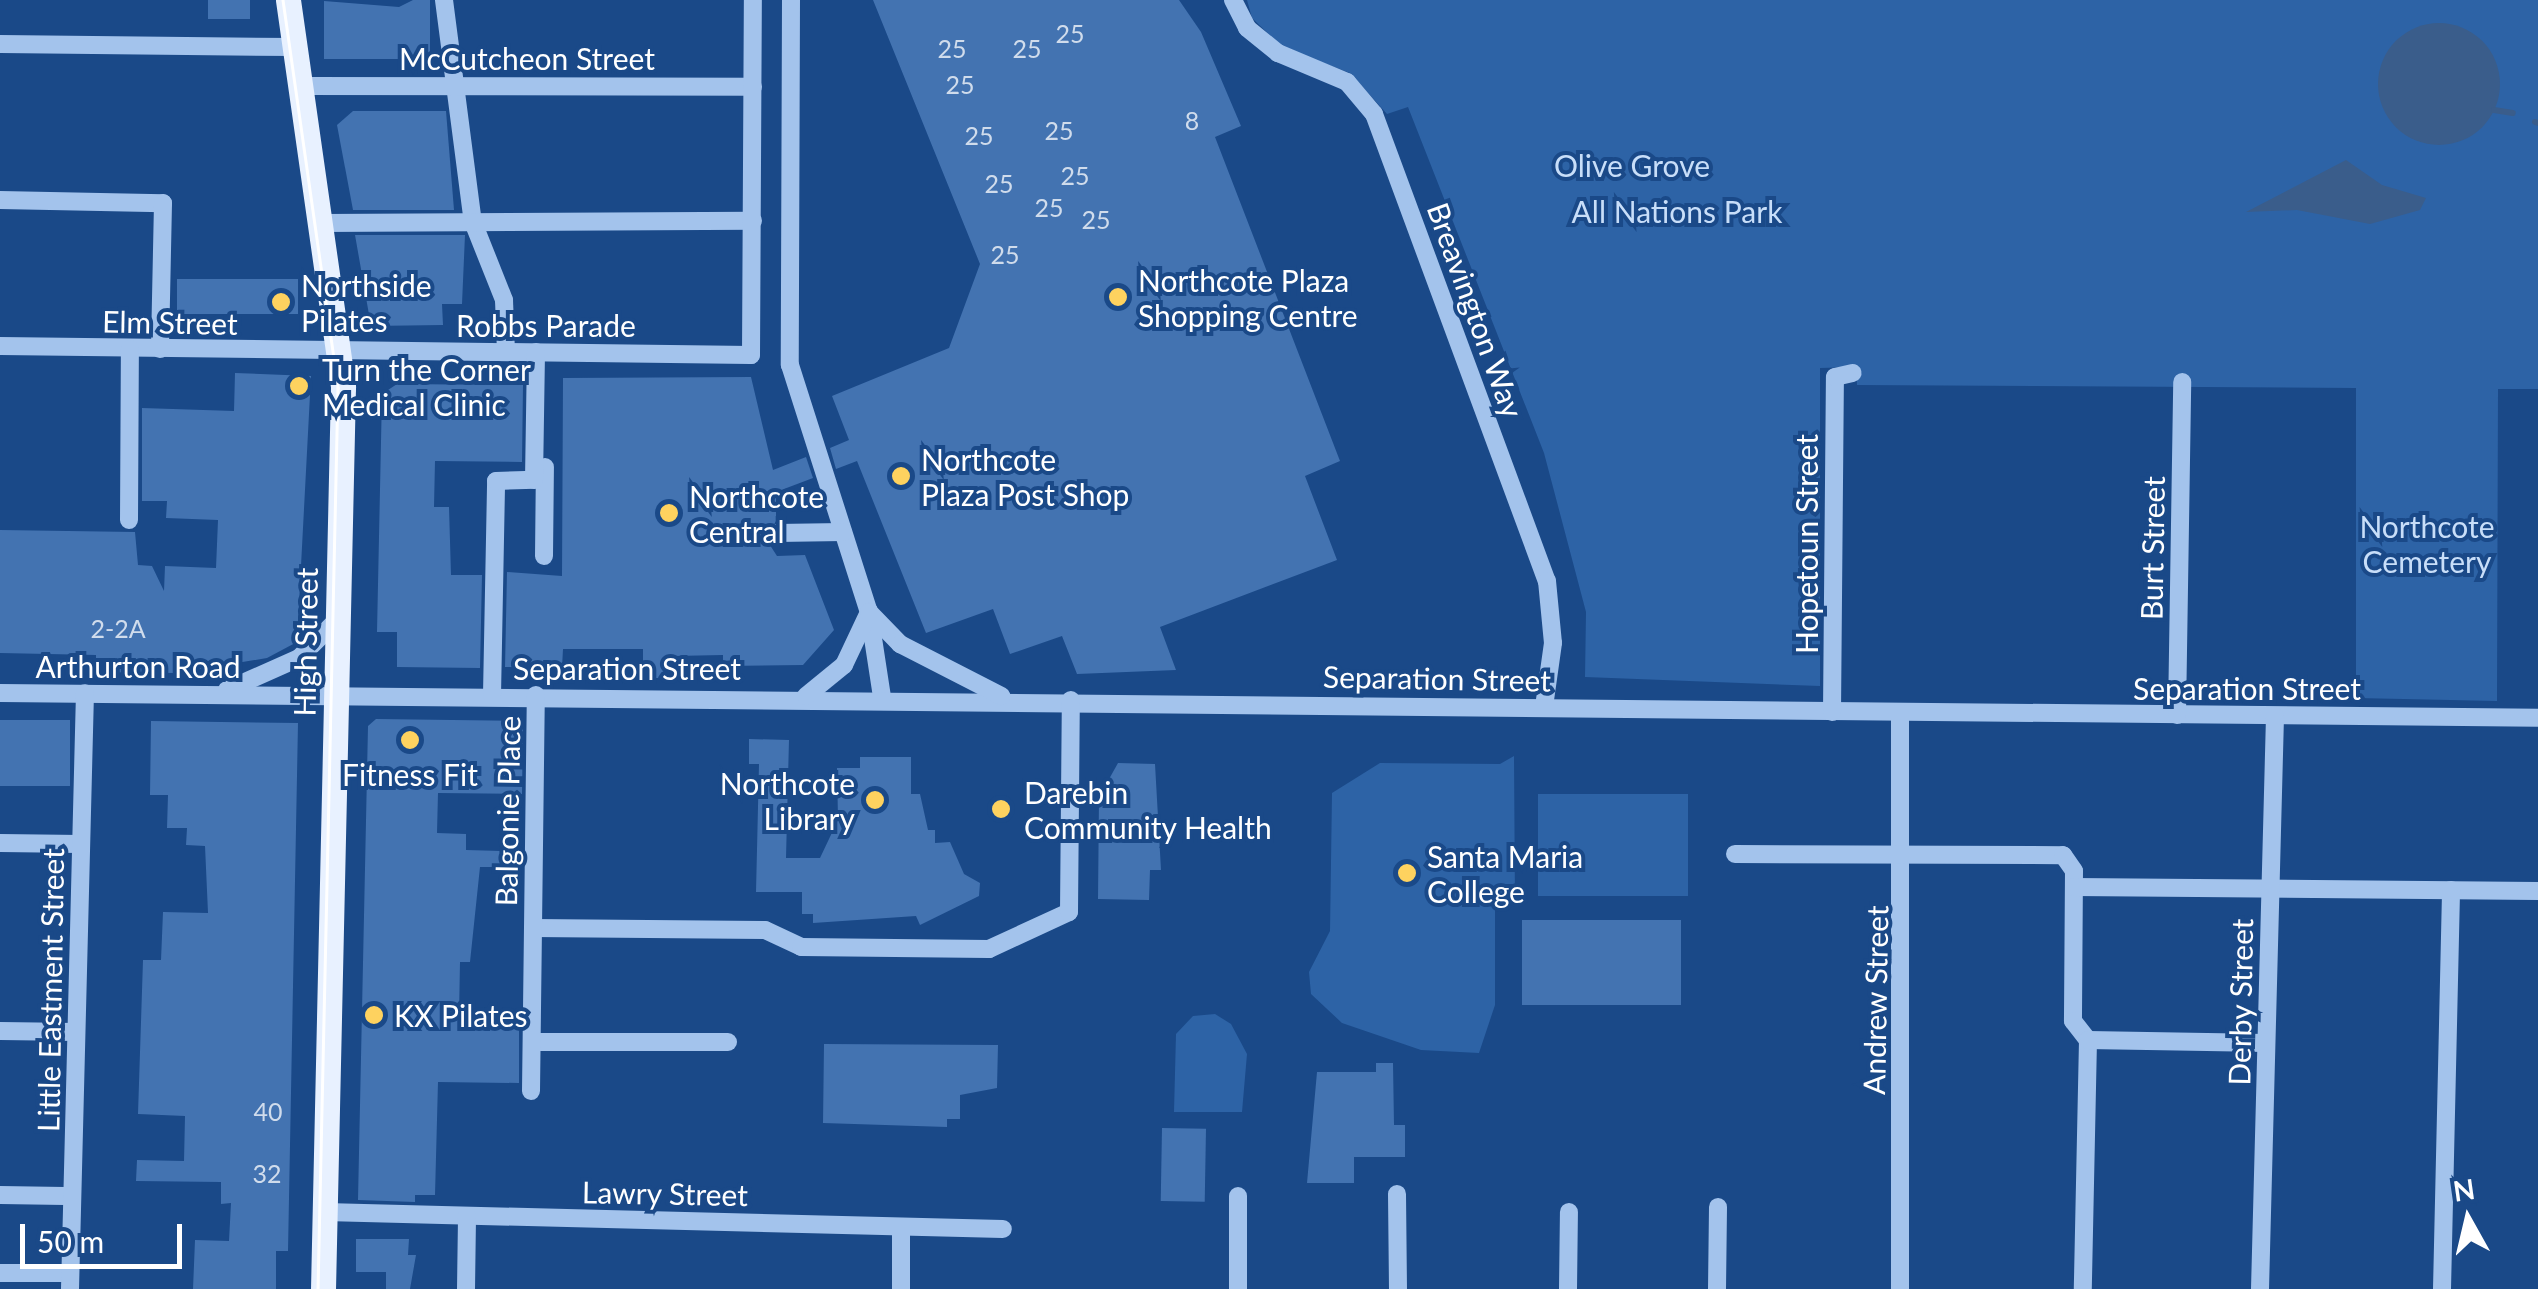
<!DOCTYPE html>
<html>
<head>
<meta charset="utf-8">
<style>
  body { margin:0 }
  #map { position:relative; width:2538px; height:1289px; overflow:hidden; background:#1a4988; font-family:Lato,sans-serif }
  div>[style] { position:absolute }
  .green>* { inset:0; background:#2d63a6; transform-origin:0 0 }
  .water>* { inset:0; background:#3a5d8b }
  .round { border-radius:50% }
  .stream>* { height:6px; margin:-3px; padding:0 3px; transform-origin:3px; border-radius:3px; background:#3a5d8b }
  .building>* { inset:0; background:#4373b1; transform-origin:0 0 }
  .minor>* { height:18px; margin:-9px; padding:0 9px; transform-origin:9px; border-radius:9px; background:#a3c3ec }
  .major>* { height:25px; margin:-12.5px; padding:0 12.5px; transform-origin:12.5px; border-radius:12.5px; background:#e8f1ff }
  .tram>* { height:2.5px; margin:-1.25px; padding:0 1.25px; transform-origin:1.25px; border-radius:1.25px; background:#fff }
  .dots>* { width:28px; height:28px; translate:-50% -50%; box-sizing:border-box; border:5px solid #1a4988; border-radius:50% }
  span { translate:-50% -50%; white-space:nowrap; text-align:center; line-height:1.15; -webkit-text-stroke:8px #1a4988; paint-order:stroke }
  .number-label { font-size:25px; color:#d0dcec }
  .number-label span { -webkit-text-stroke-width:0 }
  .street-label { font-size:30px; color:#fff }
  .park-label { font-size:30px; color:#c8def9 }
  .poi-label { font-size:30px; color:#fff }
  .left { translate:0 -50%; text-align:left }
  .right { translate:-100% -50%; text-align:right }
  .north { position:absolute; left:2418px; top:1169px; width:100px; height:100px; -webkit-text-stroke:8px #1a4988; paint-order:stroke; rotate:352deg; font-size:28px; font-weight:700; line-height:40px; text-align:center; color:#fff }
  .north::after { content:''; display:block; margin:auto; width:35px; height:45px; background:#fff; clip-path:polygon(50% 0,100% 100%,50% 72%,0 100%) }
  .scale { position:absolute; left:20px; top:1224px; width:162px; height:45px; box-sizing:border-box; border:5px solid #fff; border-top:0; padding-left:12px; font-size:30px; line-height:35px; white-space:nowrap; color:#fff; -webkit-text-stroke:8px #1a4988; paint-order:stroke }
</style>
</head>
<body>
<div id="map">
  <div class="green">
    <i style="clip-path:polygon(1247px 0,2538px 0,2538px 389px,2498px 389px,2497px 701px,2356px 698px,2356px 388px,1857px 385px,1856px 367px,1820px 368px,1820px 686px,1585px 677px,1586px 612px,1544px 453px,1408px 107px,1387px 114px,1350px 73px,1282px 47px,1252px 18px)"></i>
    <i style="clip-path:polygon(1514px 756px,1515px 903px,1495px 905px,1495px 1005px,1479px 1053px,1421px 1050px,1342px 1023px,1311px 994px,1309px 972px,1330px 931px,1332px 793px,1380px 763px,1500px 764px)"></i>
    <i style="left:1538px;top:794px;width:150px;height:102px"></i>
    <i style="clip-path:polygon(1215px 1014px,1231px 1024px,1247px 1054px,1242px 1112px,1174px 1112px,1176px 1034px,1193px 1016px)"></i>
  </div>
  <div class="water">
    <i class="round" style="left:2378px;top:23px;width:122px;height:122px"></i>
    <i style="clip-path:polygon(2346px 160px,2382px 185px,2426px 198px,2420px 210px,2370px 224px,2297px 210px,2246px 212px)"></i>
  </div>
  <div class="stream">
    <i style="left:2494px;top:110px;width:19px;rotate:9deg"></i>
    <i style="left:2535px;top:122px;width:3px;rotate:18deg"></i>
  </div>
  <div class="building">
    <i style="left:208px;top:0;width:42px;height:19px"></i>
    <i style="clip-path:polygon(413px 0,430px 0,430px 59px,324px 59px,324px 1px,399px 7px)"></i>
    <i style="clip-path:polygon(873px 0,1179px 0,1201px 32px,1241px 126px,1215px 137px,1340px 461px,1305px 476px,1337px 560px,1160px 627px,1176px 670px,1077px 674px,1062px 636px,1010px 654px,993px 609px,926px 633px,857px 461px,836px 469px,830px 448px,849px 440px,832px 396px,949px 348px,980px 264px)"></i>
    <i style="clip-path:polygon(353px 111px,446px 111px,454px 210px,353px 210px,337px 125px)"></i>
    <i style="clip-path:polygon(355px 235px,465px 235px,462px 304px,442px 304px,443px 325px,371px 326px)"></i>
    <i style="left:177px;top:279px;width:121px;height:35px"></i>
    <i style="clip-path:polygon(235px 373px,311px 376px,297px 642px,267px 658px,176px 673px,96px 672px,96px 655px,0 653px,0 530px,135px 532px,138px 565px,152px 566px,164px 591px,165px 566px,216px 568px,218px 520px,166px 518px,167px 501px,142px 501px,142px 408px,234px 411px)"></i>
    <i style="clip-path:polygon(751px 377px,773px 470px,806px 457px,813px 478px,776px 492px,776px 521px,766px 539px,777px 556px,805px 555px,834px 630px,803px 665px,723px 666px,723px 655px,674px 656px,674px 678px,643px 678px,643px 649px,563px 649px,562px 668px,505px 667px,507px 572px,562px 576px,563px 378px)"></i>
    <i style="clip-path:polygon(397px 384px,523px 385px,522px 462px,435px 461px,434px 507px,449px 507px,451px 575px,482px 575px,480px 668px,397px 667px,397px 632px,377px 632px,382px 394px)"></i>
    <i style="clip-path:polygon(376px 719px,523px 721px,522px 794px,438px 793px,437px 833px,466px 834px,466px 850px,501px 851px,501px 867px,480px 867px,470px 962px,460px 962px,459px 1017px,519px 1018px,519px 1083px,438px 1082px,435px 1195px,415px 1195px,415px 1202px,358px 1200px,368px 726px)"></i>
    <i style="left:0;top:720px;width:70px;height:66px"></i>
    <i style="clip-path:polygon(151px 721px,298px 723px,288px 1251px,276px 1251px,276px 1289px,193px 1289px,195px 1240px,229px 1241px,231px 1203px,221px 1204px,221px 1182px,136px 1181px,137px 1160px,184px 1161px,185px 1116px,138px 1114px,143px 960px,161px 960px,163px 912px,208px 913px,205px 846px,186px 845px,187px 828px,167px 828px,168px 795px,150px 795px)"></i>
    <i style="clip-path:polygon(749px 739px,789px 740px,786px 858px,820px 858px,838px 820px,837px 768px,860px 768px,860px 757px,911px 757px,911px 794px,920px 794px,928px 830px,935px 830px,935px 843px,950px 842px,964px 874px,980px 883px,979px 896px,920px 925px,916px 916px,813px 923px,813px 914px,802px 914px,802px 892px,756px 892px,759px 764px,749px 764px)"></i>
    <i style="clip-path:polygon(1118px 763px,1155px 764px,1161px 870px,1150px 870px,1149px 900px,1098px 899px,1099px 797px)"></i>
    <i style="left:1522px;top:920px;width:159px;height:85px"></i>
    <i style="clip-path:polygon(824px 1044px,998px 1045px,997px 1088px,960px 1095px,960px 1119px,947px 1119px,947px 1127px,823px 1123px)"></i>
    <i style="clip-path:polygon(1376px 1063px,1393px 1063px,1394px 1125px,1405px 1125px,1405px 1157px,1354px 1157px,1354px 1183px,1307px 1183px,1317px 1072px,1376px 1072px)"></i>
    <i style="left:1162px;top:1128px;width:44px;height:73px;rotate:1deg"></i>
    <i style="clip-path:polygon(356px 1239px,409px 1239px,408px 1255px,416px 1255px,410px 1289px,386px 1289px,386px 1272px,356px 1272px)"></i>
  </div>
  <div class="minor">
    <i style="left:444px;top:0;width:224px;rotate:82.6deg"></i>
    <i style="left:473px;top:222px;width:84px;rotate:68.3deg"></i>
    <i style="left:504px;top:300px;width:52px;rotate:87.8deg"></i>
    <i style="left:791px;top:0;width:365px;rotate:90.2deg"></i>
    <i style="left:790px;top:365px;width:259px;rotate:72.3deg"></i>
    <i style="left:869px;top:612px;width:86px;rotate:81.3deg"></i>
    <i style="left:1233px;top:0;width:31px;rotate:63deg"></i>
    <i style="left:1247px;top:28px;width:40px;rotate:39deg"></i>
    <i style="left:1278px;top:53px;width:75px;rotate:22.8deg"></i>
    <i style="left:1347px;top:82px;width:42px;rotate:49.8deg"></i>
    <i style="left:1374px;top:114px;width:498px;rotate:69.7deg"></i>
    <i style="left:1547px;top:581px;width:62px;rotate:84.5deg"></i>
    <i style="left:1553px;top:643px;width:65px;rotate:98deg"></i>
    <i style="left:0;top:44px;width:296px;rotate:0.6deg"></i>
    <i style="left:302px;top:86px;width:451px;rotate:0.1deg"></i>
    <i style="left:0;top:200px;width:163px;rotate:1.1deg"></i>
    <i style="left:163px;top:203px;width:146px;rotate:91.2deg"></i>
    <i style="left:322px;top:223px;width:431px;rotate:-0.3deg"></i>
    <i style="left:0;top:346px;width:751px;rotate:0.69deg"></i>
    <i style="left:751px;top:355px;width:355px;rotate:-89.7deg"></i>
    <i style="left:129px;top:520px;width:171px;rotate:-89.7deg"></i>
    <i style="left:777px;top:533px;width:66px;rotate:-0.9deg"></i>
    <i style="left:544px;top:556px;width:89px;rotate:-89.4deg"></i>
    <i style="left:227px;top:690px;width:79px;rotate:-24deg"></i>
    <i style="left:299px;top:658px;width:55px;rotate:-45deg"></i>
    <i style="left:0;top:693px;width:2538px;rotate:0.56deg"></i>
    <i style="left:492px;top:695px;width:214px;rotate:-88.9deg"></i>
    <i style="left:496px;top:481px;width:38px;rotate:-2deg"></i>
    <i style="left:534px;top:480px;width:128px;rotate:-89.1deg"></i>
    <i style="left:806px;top:696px;width:49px;rotate:-39.2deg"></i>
    <i style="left:844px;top:665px;width:59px;rotate:-64.7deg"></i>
    <i style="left:869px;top:612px;width:45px;rotate:45.9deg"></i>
    <i style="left:900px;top:644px;width:114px;rotate:27.2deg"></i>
    <i style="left:1832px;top:712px;width:335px;rotate:-89.5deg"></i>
    <i style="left:1835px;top:377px;width:18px;rotate:-13deg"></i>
    <i style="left:1900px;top:713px;width:576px;rotate:90deg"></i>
    <i style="left:2177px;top:715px;width:333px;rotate:-89.1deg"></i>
    <i style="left:0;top:843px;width:81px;rotate:0.7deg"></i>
    <i style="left:1735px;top:854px;width:328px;rotate:0.2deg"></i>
    <i style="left:2063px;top:855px;width:19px;rotate:55deg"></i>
    <i style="left:2074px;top:871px;width:150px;rotate:90.4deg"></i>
    <i style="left:2073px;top:1021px;width:24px;rotate:52deg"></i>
    <i style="left:2088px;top:1040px;width:249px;rotate:91.2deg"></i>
    <i style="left:2074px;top:887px;width:464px;rotate:0.5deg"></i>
    <i style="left:533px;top:928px;width:232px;rotate:0.5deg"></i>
    <i style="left:765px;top:930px;width:40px;rotate:25deg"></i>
    <i style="left:801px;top:947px;width:188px;rotate:0.6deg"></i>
    <i style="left:989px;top:949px;width:88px;rotate:-24.8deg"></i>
    <i style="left:1069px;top:912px;width:212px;rotate:-89.5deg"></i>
    <i style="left:0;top:1031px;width:76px;rotate:0.8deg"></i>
    <i style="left:2088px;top:1040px;width:178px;rotate:1deg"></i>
    <i style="left:532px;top:1042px;width:196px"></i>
    <i style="left:531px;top:1091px;width:396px;rotate:-89.3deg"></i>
    <i style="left:1397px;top:1194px;width:95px;rotate:89.4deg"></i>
    <i style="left:0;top:1195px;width:65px;rotate:0.9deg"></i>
    <i style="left:325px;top:1212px;width:678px;rotate:1.44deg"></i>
    <i style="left:0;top:1273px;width:70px"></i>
    <i style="left:70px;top:1289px;width:596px;rotate:-88.56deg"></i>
    <i style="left:466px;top:1289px;width:73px;rotate:-89.2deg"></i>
    <i style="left:901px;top:1289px;width:62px;rotate:-90deg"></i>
    <i style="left:1238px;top:1289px;width:93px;rotate:-90deg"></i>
    <i style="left:1568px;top:1289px;width:77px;rotate:-89.3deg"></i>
    <i style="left:1717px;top:1289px;width:82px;rotate:-89.3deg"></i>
    <i style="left:2260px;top:1289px;width:573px;rotate:-88.5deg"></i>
    <i style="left:2442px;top:1289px;width:399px;rotate:-88.7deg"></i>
  </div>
  <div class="major">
    <i style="left:288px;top:0;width:391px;rotate:81.9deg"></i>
    <i style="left:343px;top:387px;width:902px;rotate:91.27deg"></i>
  </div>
  <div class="tram">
    <i style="left:283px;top:0;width:392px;rotate:81.9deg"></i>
    <i style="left:338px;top:388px;width:901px;rotate:91.27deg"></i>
  </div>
  <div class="dots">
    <i style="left:1118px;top:297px;background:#fed25f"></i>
    <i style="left:281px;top:302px;background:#fed25f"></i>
    <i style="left:299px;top:386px;background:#fed25f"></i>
    <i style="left:901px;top:476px;background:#fed25f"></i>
    <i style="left:669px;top:513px;background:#fed25f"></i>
    <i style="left:410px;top:740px;background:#fed25f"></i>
    <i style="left:875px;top:800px;background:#fed25f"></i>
    <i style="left:1001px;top:809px;background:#fed25f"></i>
    <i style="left:1407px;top:873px;background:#fed25f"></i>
    <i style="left:374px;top:1015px;background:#fed25f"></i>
  </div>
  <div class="number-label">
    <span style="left:1070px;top:33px">25</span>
    <span style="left:952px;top:48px">25</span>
    <span style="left:1027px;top:48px">25</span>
    <span style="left:960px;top:84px">25</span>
    <span style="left:1192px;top:120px">8</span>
    <span style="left:1059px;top:130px">25</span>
    <span style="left:979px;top:135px">25</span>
    <span style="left:1075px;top:175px">25</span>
    <span style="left:999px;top:183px">25</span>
    <span style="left:1049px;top:207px">25</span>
    <span style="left:1096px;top:219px">25</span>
    <span style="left:1005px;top:254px">25</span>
    <span style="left:118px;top:628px">2-2A</span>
    <span style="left:268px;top:1111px">40</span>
    <span style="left:267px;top:1173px">32</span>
  </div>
  <div class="street-label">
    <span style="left:527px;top:58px">McCutcheon Street</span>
    <span style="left:1476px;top:310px;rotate:70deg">Breavington Way</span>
    <span style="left:170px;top:322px;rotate:1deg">Elm Street</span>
    <span style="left:546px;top:325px">Robbs Parade</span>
    <span style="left:1806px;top:544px;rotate:-90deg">Hopetoun Street</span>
    <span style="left:2152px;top:548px;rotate:-89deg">Burt Street</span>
    <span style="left:305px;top:642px;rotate:-89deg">High Street</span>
    <span style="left:138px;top:666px">Arthurton Road</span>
    <span style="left:627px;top:668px">Separation Street</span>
    <span style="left:1437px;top:678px;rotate:1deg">Separation Street</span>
    <span style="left:2247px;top:688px">Separation Street</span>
    <span style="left:507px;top:811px;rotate:-89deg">Balgonie Place</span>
    <span style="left:50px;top:990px;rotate:-89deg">Little Eastment Street</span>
    <span style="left:1875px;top:1000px;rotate:-89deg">Andrew Street</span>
    <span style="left:2240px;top:1002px;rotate:-89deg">Derby Street</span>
    <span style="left:665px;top:1193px;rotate:1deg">Lawry Street</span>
  </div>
  <div class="park-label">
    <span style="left:1632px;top:165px">Olive Grove</span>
    <span style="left:1677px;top:211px">All Nations Park</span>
    <span style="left:2427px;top:543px">Northcote<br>Cemetery</span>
  </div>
  <div class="poi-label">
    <span class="left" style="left:1138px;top:297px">Northcote Plaza<br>Shopping Centre</span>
    <span class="left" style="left:301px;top:302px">Northside<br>Pilates</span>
    <span class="left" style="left:322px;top:386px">Turn the Corner<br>Medical Clinic</span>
    <span class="left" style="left:921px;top:476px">Northcote<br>Plaza Post Shop</span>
    <span class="left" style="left:689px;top:513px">Northcote<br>Central</span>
    <span style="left:410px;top:774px">Fitness Fit</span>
    <span class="right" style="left:855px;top:800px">Northcote<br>Library</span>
    <span class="left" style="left:1024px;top:809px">Darebin<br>Community Health</span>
    <span class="left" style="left:1427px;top:873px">Santa Maria<br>College</span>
    <span class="left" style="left:394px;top:1015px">KX Pilates</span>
  </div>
  <div class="north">N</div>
  <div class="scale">50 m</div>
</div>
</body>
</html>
